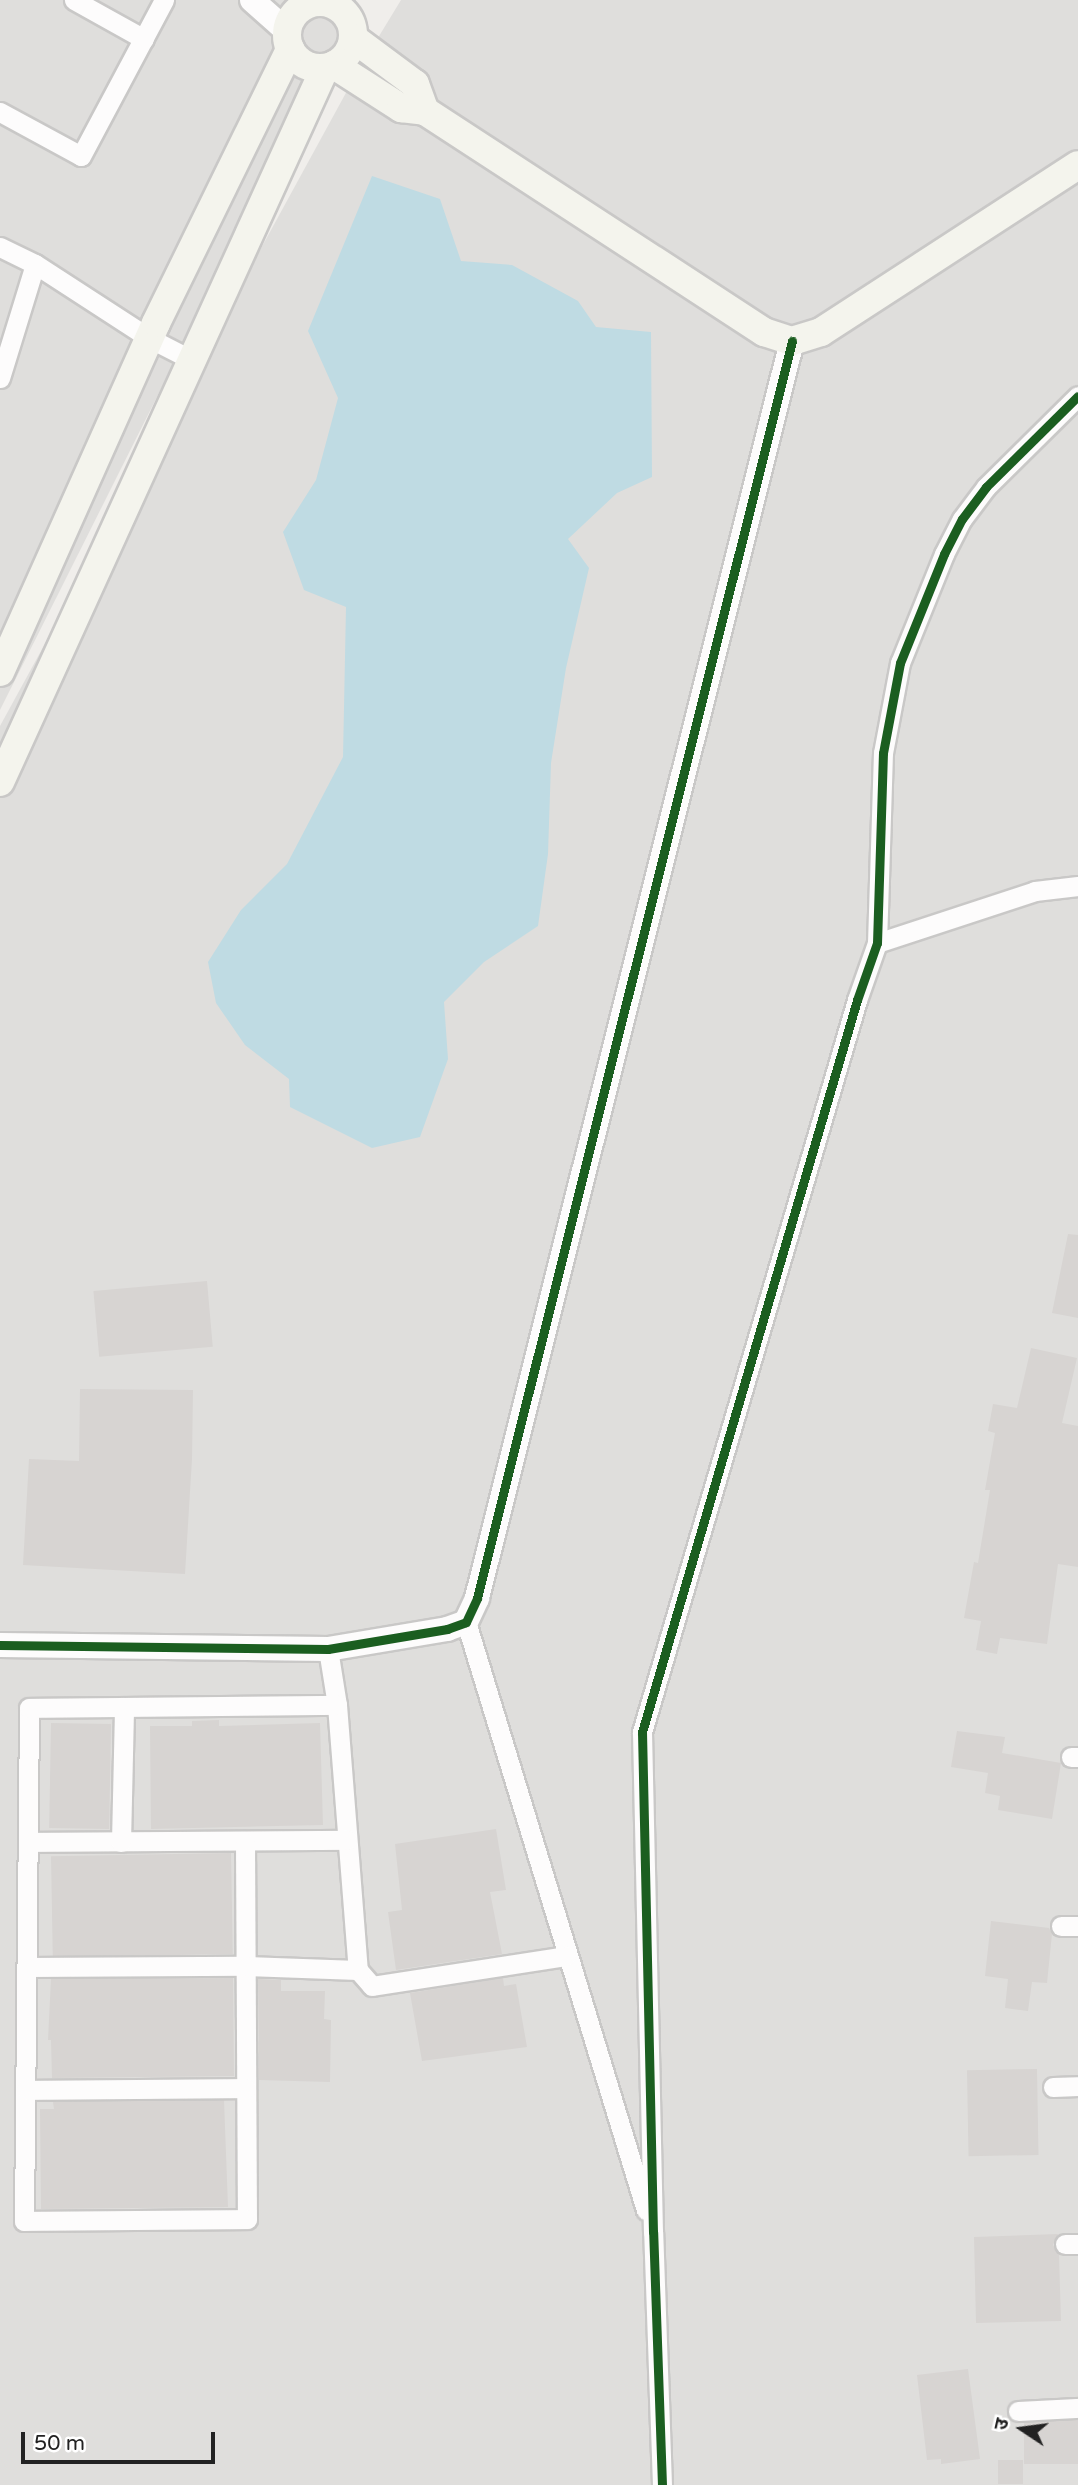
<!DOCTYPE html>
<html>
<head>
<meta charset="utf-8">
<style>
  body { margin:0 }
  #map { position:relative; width:1078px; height:2485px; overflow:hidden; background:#f0eeeb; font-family:"Varela Round","Noto Sans Devanagari",sans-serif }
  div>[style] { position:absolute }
  .residential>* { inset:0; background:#dfdedc }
  .water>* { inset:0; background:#bfdbe3 }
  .building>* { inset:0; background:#d7d4d2; transform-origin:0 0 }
  .roads { filter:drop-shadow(2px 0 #c9c8c7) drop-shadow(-2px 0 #c9c8c7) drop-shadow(0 2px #c9c8c7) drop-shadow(0 -2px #c9c8c7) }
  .minor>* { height:19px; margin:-9.5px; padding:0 9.5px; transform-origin:9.5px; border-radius:9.5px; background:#fdfcfc }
  .tertiary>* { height:24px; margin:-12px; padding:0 12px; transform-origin:12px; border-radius:12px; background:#fdfcfc }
  .secondary>* { height:28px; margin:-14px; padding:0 14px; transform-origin:14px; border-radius:14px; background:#f4f4ed }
  .secondary>.ring { margin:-14px; padding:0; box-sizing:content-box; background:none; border:28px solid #f4f4ed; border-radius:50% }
  .cycleway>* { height:9px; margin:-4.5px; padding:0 4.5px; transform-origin:4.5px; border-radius:4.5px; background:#1b5e20 }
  span { translate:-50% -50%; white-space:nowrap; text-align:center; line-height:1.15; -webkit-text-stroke:6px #fff; paint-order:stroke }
  .north { position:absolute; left:987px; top:2394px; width:70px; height:70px; -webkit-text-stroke:5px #fff; paint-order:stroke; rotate:283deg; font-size:19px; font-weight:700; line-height:28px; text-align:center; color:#222 }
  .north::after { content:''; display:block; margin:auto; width:24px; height:32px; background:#222; clip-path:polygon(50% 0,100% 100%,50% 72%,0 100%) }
  .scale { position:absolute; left:21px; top:2432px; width:194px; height:32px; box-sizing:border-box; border:4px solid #222; border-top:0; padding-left:9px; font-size:21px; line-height:24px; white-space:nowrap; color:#222; -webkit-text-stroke:5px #fff; paint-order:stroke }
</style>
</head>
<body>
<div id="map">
  <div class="residential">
    <i style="clip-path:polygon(0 0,356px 0,0 710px)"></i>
    <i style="clip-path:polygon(401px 0,1078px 0,1078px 2485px,0 2485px,0 726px,359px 69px)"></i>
  </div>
  <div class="water">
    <i style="clip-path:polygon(372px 176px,440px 199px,461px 261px,512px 265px,578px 301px,596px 327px,651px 332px,652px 477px,617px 493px,568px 539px,589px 568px,566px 668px,551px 763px,548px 854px,538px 926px,484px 962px,444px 1002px,448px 1059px,420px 1137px,372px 1148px,290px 1107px,289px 1079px,245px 1045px,216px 1003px,208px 962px,241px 910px,287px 864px,343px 757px,346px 607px,304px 590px,283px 532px,316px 480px,338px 398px,308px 331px)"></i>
  </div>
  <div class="building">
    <i style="clip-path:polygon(1068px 1234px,1078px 1235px,1078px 1318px,1052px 1313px)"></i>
    <i style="left:207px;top:1281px;width:66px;height:114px;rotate:85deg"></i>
    <i style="clip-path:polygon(1031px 1348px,1077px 1358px,1062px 1423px,1078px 1426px,1078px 1567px,1058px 1564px,1047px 1644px,1000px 1638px,997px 1654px,976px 1650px,981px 1621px,964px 1618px,974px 1562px,978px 1563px,990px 1490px,985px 1490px,995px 1433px,988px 1431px,993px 1404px,1017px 1408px)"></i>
    <i style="clip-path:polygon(80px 1389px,193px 1390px,192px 1459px,185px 1574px,23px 1565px,29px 1459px,79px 1461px)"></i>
    <i style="clip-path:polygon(219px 1720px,219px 1726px,320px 1723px,323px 1825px,151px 1829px,150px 1726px,192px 1726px,192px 1721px)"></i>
    <i style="left:111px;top:1724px;width:105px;height:60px;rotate:91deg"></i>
    <i style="clip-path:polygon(957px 1731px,1005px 1737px,1002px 1753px,1061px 1763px,1052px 1819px,998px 1810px,1000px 1796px,985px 1793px,988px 1773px,951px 1767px)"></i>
    <i style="clip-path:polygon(496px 1829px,506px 1890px,490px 1892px,502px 1954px,396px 1970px,388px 1912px,402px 1910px,395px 1844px)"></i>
    <i style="left:231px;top:1853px;width:101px;height:180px;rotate:89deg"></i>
    <i style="clip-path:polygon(991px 1921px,1049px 1928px,1052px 1934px,1047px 1983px,1032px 1982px,1028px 2011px,1005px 2008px,1008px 1979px,985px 1976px)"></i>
    <i style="clip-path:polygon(503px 1978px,504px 1986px,516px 1984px,527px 2047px,422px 2061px,410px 1993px)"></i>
    <i style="clip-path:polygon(51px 1979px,233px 1978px,234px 2076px,52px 2078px,51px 2040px,48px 2040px)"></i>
    <i style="clip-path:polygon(258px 1979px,281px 1980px,281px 1991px,325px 1991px,324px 2019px,331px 2020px,330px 2082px,259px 2080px)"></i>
    <i style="left:1037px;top:2069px;width:86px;height:70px;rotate:89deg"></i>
    <i style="clip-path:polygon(224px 2100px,228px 2207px,41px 2209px,40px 2109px,54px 2109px,53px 2102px)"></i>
    <i style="clip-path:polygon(1058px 2234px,1053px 2245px,1059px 2255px,1061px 2321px,976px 2323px,974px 2237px)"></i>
    <i style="clip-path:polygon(968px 2369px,980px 2459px,941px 2464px,941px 2459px,927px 2460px,917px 2375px)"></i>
    <i style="left:1078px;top:2420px;width:44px;height:54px;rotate:90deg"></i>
    <i style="left:998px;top:2460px;width:25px;height:24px"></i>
  </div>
  <div class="roads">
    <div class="minor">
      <i style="left:74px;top:0;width:80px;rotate:29.1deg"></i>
      <i style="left:0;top:112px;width:92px;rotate:28.5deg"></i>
      <i style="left:81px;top:156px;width:177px;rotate:-62deg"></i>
      <i style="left:0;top:247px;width:39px;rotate:26deg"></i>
      <i style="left:35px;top:264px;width:136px;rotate:33deg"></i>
      <i style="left:149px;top:338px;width:48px;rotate:27.1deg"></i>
      <i style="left:0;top:378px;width:119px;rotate:-72.9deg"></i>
      <i style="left:877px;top:943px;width:166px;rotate:-18.2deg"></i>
      <i style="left:1035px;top:891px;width:43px;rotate:-6.6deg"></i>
      <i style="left:466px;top:1622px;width:615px;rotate:72.98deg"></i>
      <i style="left:328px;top:1649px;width:57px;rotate:80.9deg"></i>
      <i style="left:337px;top:1705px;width:266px;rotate:85.5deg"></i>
      <i style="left:358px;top:1970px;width:21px;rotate:49deg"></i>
      <i style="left:372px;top:1986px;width:196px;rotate:-8.8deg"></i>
      <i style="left:1071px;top:1757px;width:7px"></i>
      <i style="left:28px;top:1842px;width:319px;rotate:-0.4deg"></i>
      <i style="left:121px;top:1842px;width:135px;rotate:-88.7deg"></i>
      <i style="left:245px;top:1843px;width:376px;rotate:89.7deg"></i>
      <i style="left:247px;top:2219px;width:223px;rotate:179.5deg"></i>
      <i style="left:24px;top:2221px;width:513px;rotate:-89.44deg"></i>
      <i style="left:29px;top:1708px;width:308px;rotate:-0.6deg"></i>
      <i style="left:1061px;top:1926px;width:17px"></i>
      <i style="left:27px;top:1967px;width:219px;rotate:-0.3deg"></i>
      <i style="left:246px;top:1966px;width:112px;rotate:2deg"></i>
      <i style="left:1053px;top:2087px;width:25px;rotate:-2deg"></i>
      <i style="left:26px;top:2090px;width:220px;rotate:-0.5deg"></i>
      <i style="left:1065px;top:2244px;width:13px"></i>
      <i style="left:1018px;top:2411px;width:60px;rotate:-2.9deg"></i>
      <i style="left:662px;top:2485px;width:253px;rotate:-92deg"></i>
      <i style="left:653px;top:2232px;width:500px;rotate:-91.26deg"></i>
      <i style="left:642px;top:1732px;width:763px;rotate:-73.63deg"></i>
      <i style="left:857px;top:1000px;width:60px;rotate:-70.7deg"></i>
      <i style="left:877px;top:943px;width:190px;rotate:-88.2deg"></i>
      <i style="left:883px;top:753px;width:92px;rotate:-79.3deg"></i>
      <i style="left:900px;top:663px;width:118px;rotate:-68deg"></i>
      <i style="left:944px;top:554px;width:39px;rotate:-63deg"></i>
      <i style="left:962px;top:519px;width:40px;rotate:-53deg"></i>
      <i style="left:986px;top:487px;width:129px;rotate:-44.7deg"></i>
    </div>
    <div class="tertiary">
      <i style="left:252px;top:0;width:47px;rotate:41.5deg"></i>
      <i style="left:306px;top:0;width:5px;rotate:37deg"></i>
      <i style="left:0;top:1645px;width:328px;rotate:0.7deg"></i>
      <i style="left:328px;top:1649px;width:121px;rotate:-9.5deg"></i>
      <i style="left:447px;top:1629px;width:20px;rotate:-20deg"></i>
      <i style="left:466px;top:1622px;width:26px;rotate:-65deg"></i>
      <i style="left:477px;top:1598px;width:1296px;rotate:-75.93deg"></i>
    </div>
    <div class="secondary">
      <i class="ring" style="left:287px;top:2px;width:38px;height:38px"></i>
      <i style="left:353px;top:38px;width:77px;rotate:36.6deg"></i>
      <i style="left:415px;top:84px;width:29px;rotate:70deg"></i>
      <i style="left:334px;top:65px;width:80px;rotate:32.7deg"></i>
      <i style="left:401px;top:108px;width:24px;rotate:7deg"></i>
      <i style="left:425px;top:111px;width:405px;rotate:33.1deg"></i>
      <i style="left:764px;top:332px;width:29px;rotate:18deg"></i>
      <i style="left:792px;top:341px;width:30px;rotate:-17deg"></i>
      <i style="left:821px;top:332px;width:306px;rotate:-33deg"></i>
      <i style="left:0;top:672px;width:382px;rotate:-65.9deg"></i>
      <i style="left:156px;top:323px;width:305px;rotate:-63.9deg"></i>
      <i style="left:0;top:782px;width:784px;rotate:-65.53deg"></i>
    </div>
  </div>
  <div class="cycleway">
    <i style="left:0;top:1645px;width:328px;rotate:0.7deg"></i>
    <i style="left:328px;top:1649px;width:121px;rotate:-9.5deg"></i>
    <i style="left:447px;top:1629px;width:20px;rotate:-20deg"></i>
    <i style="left:466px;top:1622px;width:26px;rotate:-65deg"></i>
    <i style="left:477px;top:1598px;width:1296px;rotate:-75.93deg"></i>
    <i style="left:662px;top:2485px;width:253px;rotate:-92deg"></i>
    <i style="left:653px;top:2232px;width:500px;rotate:-91.26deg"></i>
    <i style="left:642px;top:1732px;width:763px;rotate:-73.63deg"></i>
    <i style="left:857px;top:1000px;width:60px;rotate:-70.7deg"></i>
    <i style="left:877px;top:943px;width:190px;rotate:-88.2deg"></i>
    <i style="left:883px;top:753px;width:92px;rotate:-79.3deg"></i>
    <i style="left:900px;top:663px;width:118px;rotate:-68deg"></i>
    <i style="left:944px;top:554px;width:39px;rotate:-63deg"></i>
    <i style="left:962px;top:519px;width:40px;rotate:-53deg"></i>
    <i style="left:986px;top:487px;width:129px;rotate:-44.7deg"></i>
  </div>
  <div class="north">उ</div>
  <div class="scale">50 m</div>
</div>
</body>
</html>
